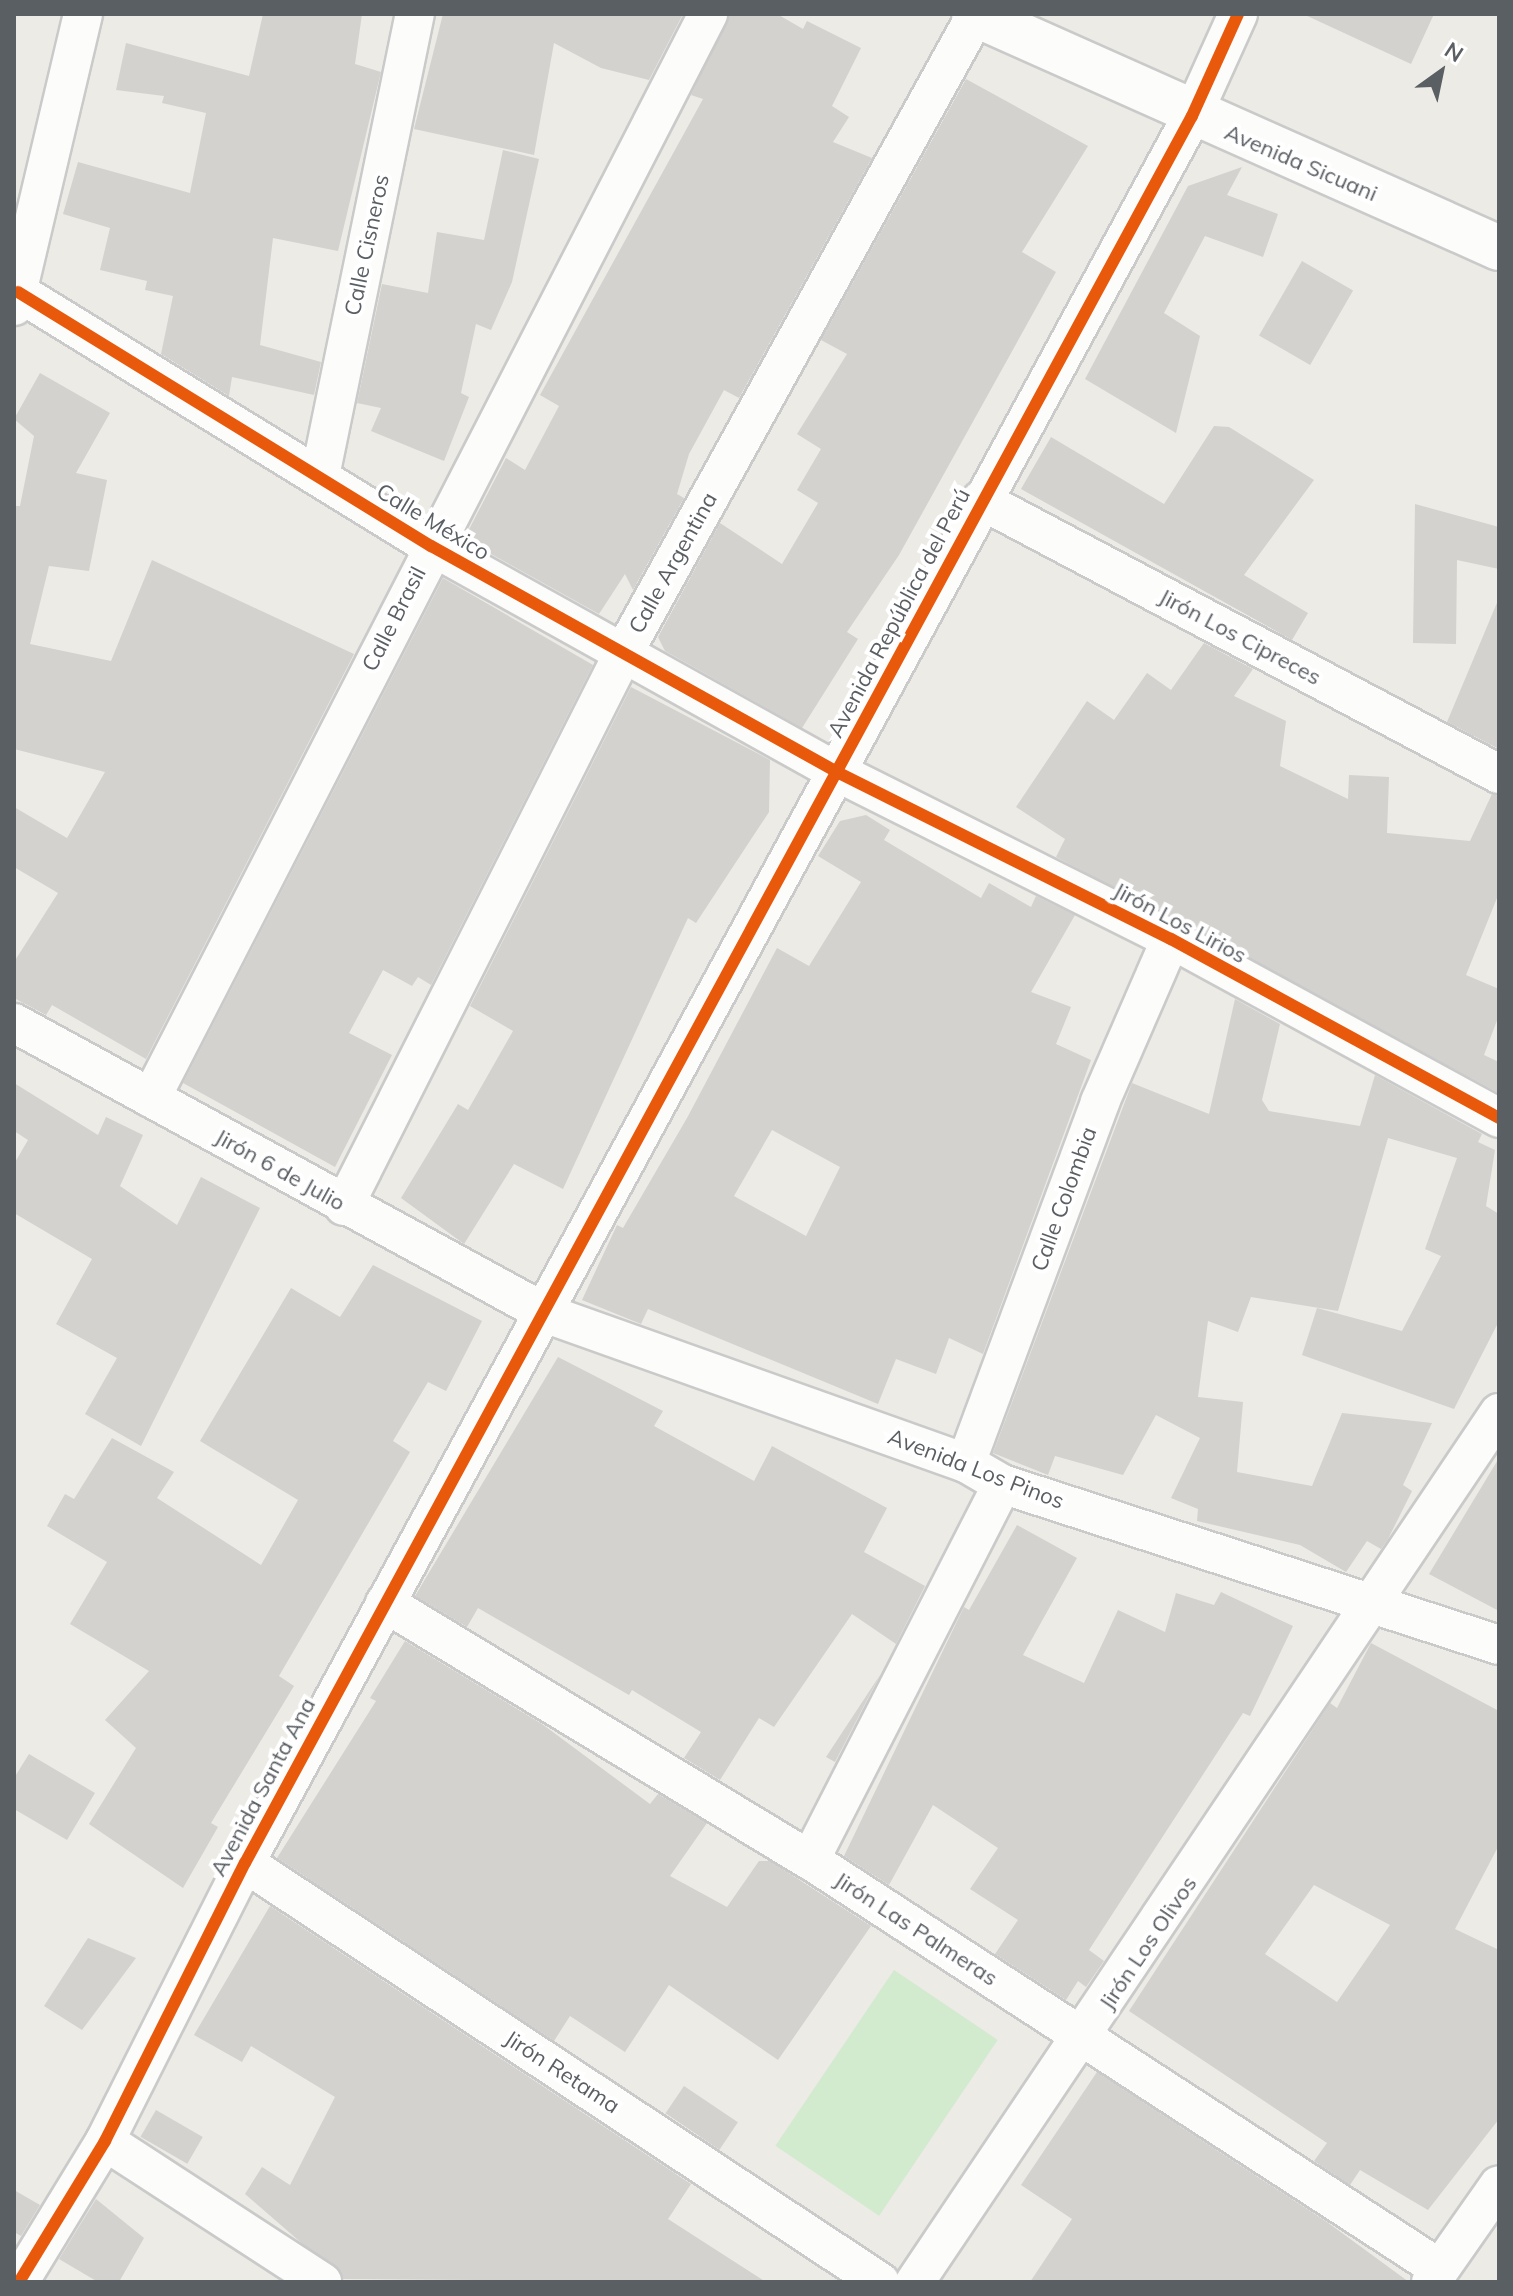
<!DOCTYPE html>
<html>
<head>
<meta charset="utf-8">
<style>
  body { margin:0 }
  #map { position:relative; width:1513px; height:2296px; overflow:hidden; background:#ecebe5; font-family:Mulish,sans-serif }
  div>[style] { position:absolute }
  .green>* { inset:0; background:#d2eace; transform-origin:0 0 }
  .building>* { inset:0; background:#d3d2cf; transform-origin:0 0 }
  .roads { filter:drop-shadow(2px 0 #c9cac9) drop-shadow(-2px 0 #c9cac9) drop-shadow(0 2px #c9cac9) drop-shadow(0 -2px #c9cac9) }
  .minor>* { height:38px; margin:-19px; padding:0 19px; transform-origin:19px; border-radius:19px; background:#fcfcfb }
  .tertiary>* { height:44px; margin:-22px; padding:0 22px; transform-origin:22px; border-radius:22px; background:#fcfcfb }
  .cycleway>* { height:12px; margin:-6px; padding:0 6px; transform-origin:6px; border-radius:6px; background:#e8590c }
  span { translate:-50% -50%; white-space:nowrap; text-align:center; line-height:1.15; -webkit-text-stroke:8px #fff; paint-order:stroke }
  .street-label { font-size:22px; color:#5a5f64 }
  .frame { position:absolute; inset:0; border:16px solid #5a5f64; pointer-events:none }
  .north { position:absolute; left:1401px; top:32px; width:80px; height:80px; -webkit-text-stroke:6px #fff; paint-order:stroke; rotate:33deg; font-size:22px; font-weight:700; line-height:32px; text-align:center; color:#5a5f64 }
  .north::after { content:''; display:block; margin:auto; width:28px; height:36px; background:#5a5f64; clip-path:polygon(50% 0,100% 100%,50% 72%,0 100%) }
</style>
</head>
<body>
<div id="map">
  <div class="green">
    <i style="left:894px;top:1970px;width:125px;height:212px;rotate:34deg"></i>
  </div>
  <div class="building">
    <i style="clip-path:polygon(263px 14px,362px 14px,355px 64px,381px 72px,338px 251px,273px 238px,260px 345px,321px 362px,314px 395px,232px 377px,229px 396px,161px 354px,173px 296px,145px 290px,147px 281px,100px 270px,110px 228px,63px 214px,78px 162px,190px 193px,206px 113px,162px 103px,164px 96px,116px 90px,126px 43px,249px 76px)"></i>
    <i style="clip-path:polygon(443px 14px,683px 14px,649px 80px,601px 68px,554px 43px,534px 155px,414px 129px)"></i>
    <i style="clip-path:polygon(730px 14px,777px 14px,803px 29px,807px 21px,861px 48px,832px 106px,849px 117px,833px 142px,872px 158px,739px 398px,724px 390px,689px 454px,677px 494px,684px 498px,633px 590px,625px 574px,599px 614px,464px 539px,506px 458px,525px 470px,559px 406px,540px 395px,703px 99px,691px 95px)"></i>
    <i style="clip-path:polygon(1303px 14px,1434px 14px,1411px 64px)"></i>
    <i style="clip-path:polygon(966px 79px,1088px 146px,1022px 252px,1056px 272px,899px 555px,847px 632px,858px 639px,802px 728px,665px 651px,658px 637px,720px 523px,782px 564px,818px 503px,797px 490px,821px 449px,797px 434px,847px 354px,821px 340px)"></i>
    <i style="clip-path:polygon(503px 150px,539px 159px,512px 282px,491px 330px,476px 324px,461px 393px,469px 397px,444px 461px,371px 431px,381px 408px,357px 403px,382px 284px,428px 293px,437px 232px,484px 240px)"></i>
    <i style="clip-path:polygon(1242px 167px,1227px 195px,1278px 214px,1263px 257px,1205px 236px,1164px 313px,1200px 336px,1176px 433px,1085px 379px,1188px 186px)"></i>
    <i style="left:1302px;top:261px;width:59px;height:86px;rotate:30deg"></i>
    <i style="clip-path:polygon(40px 373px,110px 413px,76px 473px,107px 480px,89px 571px,49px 566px,30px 644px,111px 661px,152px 560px,354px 654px,146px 1059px,52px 1005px,46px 1015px,14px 998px,14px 962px,58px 893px,14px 867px,14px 807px,67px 838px,105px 772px,14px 749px,14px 506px,20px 506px,34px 436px,14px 419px)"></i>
    <i style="clip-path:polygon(1214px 426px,1229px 427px,1314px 480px,1244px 575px,1308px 613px,1292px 640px,1021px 489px,1051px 437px,1164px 504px)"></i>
    <i style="clip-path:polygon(1415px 504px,1499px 527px,1499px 569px,1457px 560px,1456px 644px,1413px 643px)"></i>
    <i style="clip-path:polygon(443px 578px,593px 665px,431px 985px,418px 977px,412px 986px,383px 970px,349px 1033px,392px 1055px,335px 1167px,183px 1083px)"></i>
    <i style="clip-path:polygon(1499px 598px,1499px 749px,1447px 722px)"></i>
    <i style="clip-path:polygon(1204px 643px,1253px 669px,1234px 696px,1286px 721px,1280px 766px,1348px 799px,1349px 775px,1389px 777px,1387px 833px,1470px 841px,1492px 794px,1499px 796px,1499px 893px,1466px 975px,1499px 989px,1499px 1015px,1484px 1055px,1499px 1062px,1499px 1093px,1056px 857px,1065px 839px,1016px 807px,1087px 701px,1114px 720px,1147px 673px,1171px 690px)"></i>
    <i style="clip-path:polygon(631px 687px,770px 760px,769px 812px,696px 923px,688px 918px,563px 1189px,514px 1164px,464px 1244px,401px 1198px,458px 1104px,468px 1110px,513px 1031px,470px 1006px)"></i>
    <i style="clip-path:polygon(evenodd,866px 815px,890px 830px,884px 840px,981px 898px,989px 883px,1031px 907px,1036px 896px,1075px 915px,1031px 992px,1071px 1007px,1056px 1044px,1091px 1060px,983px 1354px,949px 1338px,936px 1374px,896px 1359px,878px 1404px,648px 1309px,641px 1324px,582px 1300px,617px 1225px,623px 1228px,687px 1118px,777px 948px,809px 966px,861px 882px,818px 856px,840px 821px,866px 815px,772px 1130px,840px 1167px,806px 1236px,734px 1196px,772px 1130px)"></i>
    <i style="clip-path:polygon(1235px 999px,1280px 1024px,1262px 1100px,1269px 1111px,1360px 1126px,1375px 1075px,1482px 1134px,1478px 1142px,1495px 1150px,1486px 1206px,1499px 1214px,1499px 1321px,1454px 1409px,1302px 1355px,1317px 1308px,1402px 1331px,1441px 1256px,1425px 1249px,1457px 1158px,1388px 1138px,1338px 1311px,1251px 1297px,1238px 1332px,1208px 1321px,1198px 1397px,1243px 1402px,1237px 1472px,1312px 1486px,1342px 1413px,1432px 1423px,1403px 1485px,1412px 1491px,1388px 1539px,1381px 1549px,1367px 1541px,1346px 1572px,1300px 1545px,1197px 1521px,1198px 1509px,1171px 1498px,1200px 1438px,1156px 1415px,1123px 1475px,1055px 1456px,1048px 1475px,993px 1453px,1132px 1083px,1209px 1114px)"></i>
    <i style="clip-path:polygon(14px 1083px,98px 1135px,106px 1117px,143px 1135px,120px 1186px,177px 1225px,201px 1177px,260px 1208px,141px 1446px,85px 1414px,117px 1358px,56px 1324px,92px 1259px,14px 1213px,14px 1164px,28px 1140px,14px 1131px)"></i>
    <i style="clip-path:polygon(373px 1265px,482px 1321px,446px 1391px,428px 1382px,393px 1441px,410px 1452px,279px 1676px,294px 1686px,211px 1823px,218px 1827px,183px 1888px,89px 1824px,136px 1748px,105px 1720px,149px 1671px,70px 1624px,107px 1562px,47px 1526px,65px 1494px,74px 1499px,112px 1438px,174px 1472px,157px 1498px,261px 1565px,298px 1500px,200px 1441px,291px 1288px,340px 1317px)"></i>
    <i style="clip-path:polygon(558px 1357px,663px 1411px,654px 1426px,754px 1481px,772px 1446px,887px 1508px,864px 1552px,925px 1586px,896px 1644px,852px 1614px,774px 1727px,759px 1718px,720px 1780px,684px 1758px,701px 1732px,632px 1690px,629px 1695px,478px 1608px,467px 1627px,415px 1596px)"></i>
    <i style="clip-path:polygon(1499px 1458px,1499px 1611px,1429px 1574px)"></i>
    <i style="clip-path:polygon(1017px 1525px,1077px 1558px,1023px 1655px,1084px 1683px,1118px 1610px,1165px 1632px,1176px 1593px,1214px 1605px,1221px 1592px,1293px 1626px,1250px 1716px,1243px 1713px,1089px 1950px,1104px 1961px,1086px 1987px,1078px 1981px,1066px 2000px,995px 1954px,1018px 1920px,970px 1889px,998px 1848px,933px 1805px,889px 1885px,844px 1856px,964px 1607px,969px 1610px)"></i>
    <i style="clip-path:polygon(405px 1641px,542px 1724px,650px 1804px,658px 1794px,707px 1823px,670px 1876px,727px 1907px,759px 1861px,770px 1861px,871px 1926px,778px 2060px,669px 1985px,625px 2052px,570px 2016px,554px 2041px,277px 1858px,376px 1701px,370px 1698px)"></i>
    <i style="clip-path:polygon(evenodd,1371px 1643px,1499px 1711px,1499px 1845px,1455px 1929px,1499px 1950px,1499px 2119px,1428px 2210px,1360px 2170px,1350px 2185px,1314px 2161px,1327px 2143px,1129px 2011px,1330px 1703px,1337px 1708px,1371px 1643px,1314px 1885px,1390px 1925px,1337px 2002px,1265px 1954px,1314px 1885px)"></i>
    <i style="clip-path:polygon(880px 1675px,835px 1762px,826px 1757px)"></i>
    <i style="clip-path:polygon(29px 1754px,95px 1793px,67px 1840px,14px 1809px,14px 1778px)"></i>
    <i style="clip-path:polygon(270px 1906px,691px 2184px,668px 2219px,766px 2282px,343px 2279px,245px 2194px,262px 2167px,290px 2185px,335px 2097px,251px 2046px,242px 2062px,194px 2035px)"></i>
    <i style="clip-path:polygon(88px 1938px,136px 1958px,82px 2030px,44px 2006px)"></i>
    <i style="clip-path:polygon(1097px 2072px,1327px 2222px,1409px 2282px,1030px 2282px,1072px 2219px,1021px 2185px)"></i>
    <i style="left:684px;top:2086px;width:65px;height:33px;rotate:34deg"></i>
    <i style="left:156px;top:2110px;width:54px;height:31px;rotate:30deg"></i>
    <i style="clip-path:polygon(14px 2190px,40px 2205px,21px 2236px,14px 2232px)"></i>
    <i style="clip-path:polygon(96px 2199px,144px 2238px,119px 2282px,98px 2282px,59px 2259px)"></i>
  </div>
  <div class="roads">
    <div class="minor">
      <i style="left:18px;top:292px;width:485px;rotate:31.6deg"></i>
      <i style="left:431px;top:546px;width:465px;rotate:29.1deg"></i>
      <i style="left:837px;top:772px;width:373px;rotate:26.6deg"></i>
      <i style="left:1171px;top:939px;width:374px;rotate:28.6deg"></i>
      <i style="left:14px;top:306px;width:300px;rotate:-76.7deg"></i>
      <i style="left:320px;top:476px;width:472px;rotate:-78.4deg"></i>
      <i style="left:981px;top:500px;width:586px;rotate:27.88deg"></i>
      <i style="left:14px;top:1023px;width:607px;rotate:28.63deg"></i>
      <i style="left:547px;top:1314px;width:445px;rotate:19.6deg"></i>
      <i style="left:966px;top:1463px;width:42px;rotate:30.3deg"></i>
      <i style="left:1002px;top:1484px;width:522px;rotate:17.95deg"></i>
      <i style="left:151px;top:1098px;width:1219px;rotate:-62.8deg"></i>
      <i style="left:344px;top:1206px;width:621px;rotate:-63.19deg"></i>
      <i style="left:624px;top:652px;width:728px;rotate:-61.08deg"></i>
      <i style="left:966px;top:1463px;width:385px;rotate:-69.6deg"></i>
      <i style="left:1100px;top:1102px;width:178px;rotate:-66.5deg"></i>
      <i style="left:385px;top:1603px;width:497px;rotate:31.2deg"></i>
      <i style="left:810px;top:1860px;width:751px;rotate:32.99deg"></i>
      <i style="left:810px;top:1860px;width:422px;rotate:-62.9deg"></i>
      <i style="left:245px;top:1863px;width:761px;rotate:33.42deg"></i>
      <i style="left:105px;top:2141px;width:259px;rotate:33deg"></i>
      <i style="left:19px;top:2282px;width:165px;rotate:-58.6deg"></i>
      <i style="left:105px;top:2141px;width:311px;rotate:-63.3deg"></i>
      <i style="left:245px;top:1863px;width:1987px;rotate:-61.54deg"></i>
      <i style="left:1192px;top:116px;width:112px;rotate:-65.7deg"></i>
      <i style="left:915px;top:2282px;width:1047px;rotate:-56.1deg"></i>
      <i style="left:1431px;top:2282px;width:118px;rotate:-55deg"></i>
    </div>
    <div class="tertiary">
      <i style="left:974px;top:14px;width:575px;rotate:24.02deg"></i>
    </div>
  </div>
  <div class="cycleway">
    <i style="left:18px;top:292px;width:485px;rotate:31.6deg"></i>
    <i style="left:431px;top:546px;width:465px;rotate:29.1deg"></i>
    <i style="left:837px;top:772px;width:373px;rotate:26.6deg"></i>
    <i style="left:1171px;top:939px;width:374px;rotate:28.6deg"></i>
    <i style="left:19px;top:2282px;width:165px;rotate:-58.6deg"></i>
    <i style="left:105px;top:2141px;width:311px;rotate:-63.3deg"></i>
    <i style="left:245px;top:1863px;width:1987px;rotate:-61.54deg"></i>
    <i style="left:1192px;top:116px;width:112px;rotate:-65.7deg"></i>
  </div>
  <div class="street-label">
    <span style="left:1301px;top:163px;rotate:23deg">Avenida Sicuani</span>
    <span style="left:367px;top:245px;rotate:-78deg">Calle Cisneros</span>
    <span style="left:433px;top:522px;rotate:31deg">Calle México</span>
    <span style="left:673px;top:563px;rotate:-61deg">Calle Argentina</span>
    <span style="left:899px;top:613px;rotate:-62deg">Avenida República del Perú</span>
    <span style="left:394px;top:619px;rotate:-63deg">Calle Brasil</span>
    <span style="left:1240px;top:637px;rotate:28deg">Jirón Los Cipreces</span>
    <span style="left:1180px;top:923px;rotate:28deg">Jirón Los Lirios</span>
    <span style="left:280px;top:1170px;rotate:29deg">Jirón 6 de Julio</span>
    <span style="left:1064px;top:1199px;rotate:-70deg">Calle Colombia</span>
    <span style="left:976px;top:1469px;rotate:21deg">Avenida Los Pinos</span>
    <span style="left:263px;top:1787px;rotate:-62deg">Avenida Santa Ana</span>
    <span style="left:916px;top:1929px;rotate:33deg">Jirón Las Palmeras</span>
    <span style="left:1148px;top:1943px;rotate:-56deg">Jirón Los Olivos</span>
    <span style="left:562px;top:2072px;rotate:33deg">Jirón Retama</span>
  </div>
  <div class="frame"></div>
  <div class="north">N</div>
</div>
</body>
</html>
